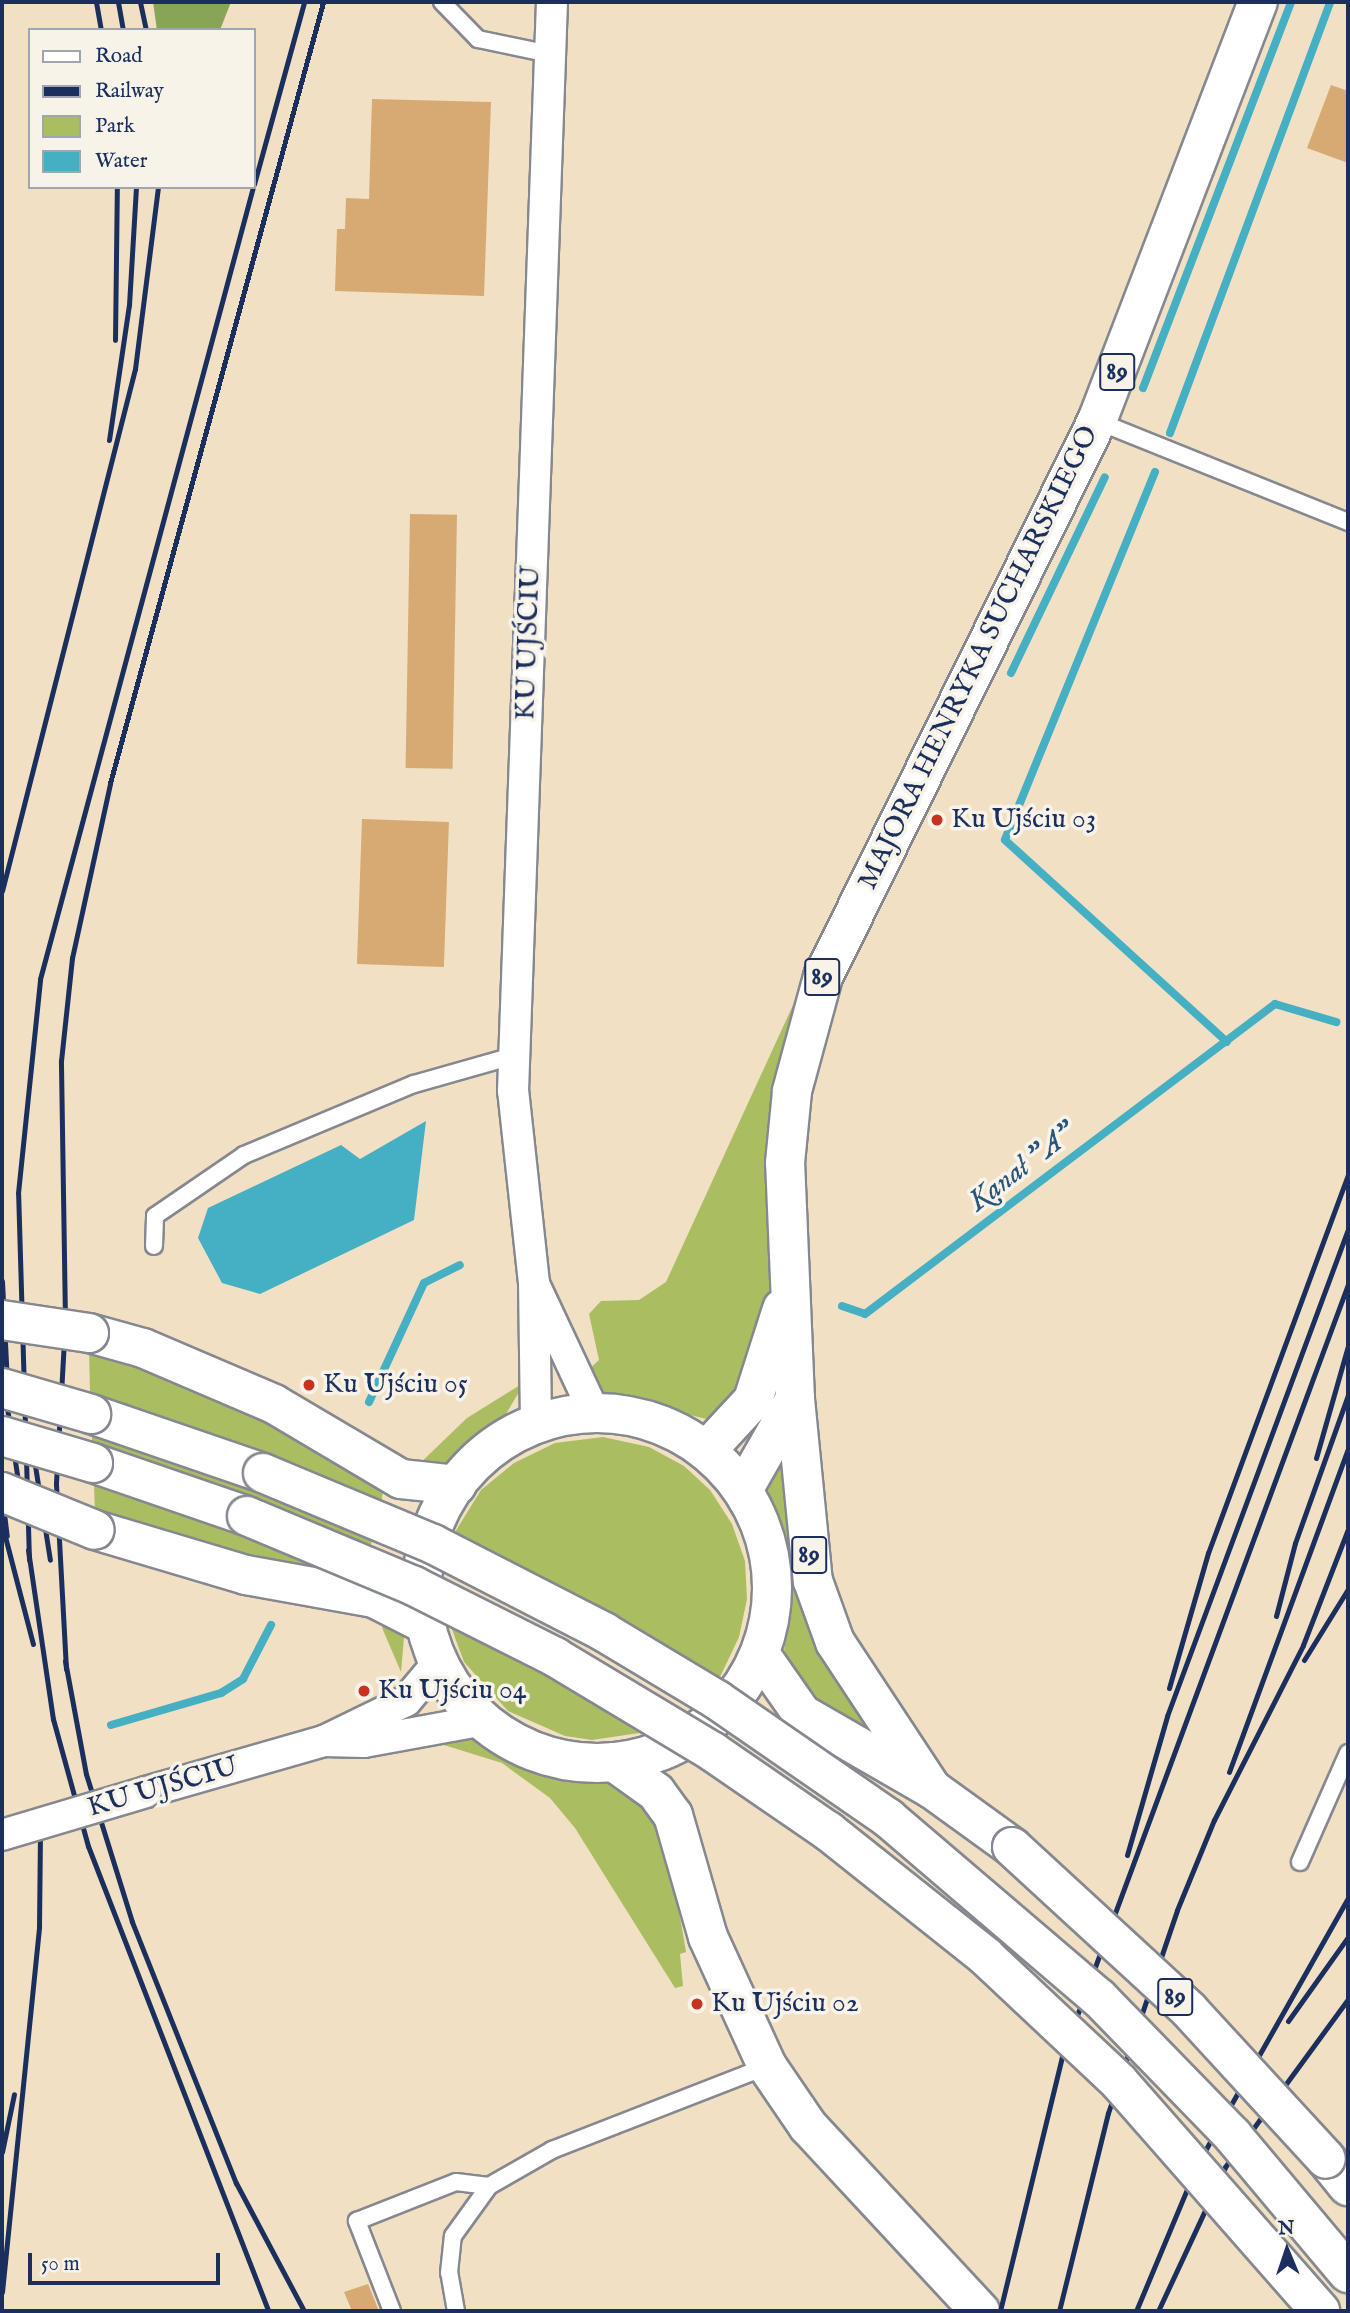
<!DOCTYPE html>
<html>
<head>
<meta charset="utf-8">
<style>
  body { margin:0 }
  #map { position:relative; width:1350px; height:2313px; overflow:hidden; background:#f1e0c3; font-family:"IM FELL English",serif }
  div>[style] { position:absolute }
  .green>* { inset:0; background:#aabd61 }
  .forest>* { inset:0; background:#87a457 }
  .water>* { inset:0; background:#45afc3 }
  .stream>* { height:8px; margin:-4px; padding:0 4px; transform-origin:4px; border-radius:4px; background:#45afc3 }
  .building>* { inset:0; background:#d6aa72; transform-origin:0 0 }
  .roads { filter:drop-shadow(2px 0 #868890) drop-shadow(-2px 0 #868890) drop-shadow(0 2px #868890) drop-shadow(0 -2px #868890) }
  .service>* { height:16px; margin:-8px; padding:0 8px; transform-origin:8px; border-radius:8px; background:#fff }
  .minor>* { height:30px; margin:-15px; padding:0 15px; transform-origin:15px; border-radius:15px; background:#fff }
  .trunk>* { height:38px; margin:-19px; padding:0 19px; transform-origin:19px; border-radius:19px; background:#fff }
  .trunk>.ring { margin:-19px; padding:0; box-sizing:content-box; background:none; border:38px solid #fff; border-radius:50% }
  .rail>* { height:5px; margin:-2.5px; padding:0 2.5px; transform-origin:2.5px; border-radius:2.5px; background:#1b2f5e }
  .bridges { filter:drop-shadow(2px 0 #868890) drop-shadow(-2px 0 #868890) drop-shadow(0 2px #868890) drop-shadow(0 -2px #868890) }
  .minor-bridge>* { height:30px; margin:-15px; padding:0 15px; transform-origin:15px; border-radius:15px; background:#fff }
  .trunk-bridge>* { height:38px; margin:-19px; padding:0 19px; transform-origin:19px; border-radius:19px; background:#fff }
  .dots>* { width:19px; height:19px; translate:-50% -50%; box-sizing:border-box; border:4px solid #f7f3e8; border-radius:50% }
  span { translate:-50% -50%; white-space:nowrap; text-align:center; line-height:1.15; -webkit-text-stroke:7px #f7f3e8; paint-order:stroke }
  .shield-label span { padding:2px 5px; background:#f7f3e8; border:2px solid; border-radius:5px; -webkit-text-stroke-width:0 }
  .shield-label { font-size:26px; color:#1b2f5e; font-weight:700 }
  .street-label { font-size:28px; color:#1b2f5e }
  .poi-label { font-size:28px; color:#1b2f5e }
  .left { translate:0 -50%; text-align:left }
  .water-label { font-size:30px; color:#28557c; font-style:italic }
  .frame { position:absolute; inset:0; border:4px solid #1b2f5e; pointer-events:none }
  .legend { position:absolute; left:28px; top:28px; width:228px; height:161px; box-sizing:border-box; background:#f7f3e8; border:2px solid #9fa5b1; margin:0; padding:9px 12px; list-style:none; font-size:21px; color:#1b2f5e }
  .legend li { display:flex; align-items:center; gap:14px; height:35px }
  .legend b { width:35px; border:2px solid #9fa5b1 }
  .north { position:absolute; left:1252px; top:2215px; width:70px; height:70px; -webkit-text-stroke:5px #f7f3e8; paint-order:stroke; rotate:358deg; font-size:19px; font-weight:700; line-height:28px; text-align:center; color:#1b2f5e }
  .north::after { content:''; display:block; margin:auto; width:24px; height:32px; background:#1b2f5e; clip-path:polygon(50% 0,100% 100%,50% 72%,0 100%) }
  .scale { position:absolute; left:28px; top:2253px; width:192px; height:32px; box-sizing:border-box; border:4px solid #1b2f5e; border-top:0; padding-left:9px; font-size:21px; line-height:24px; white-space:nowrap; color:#1b2f5e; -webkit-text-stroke:5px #f7f3e8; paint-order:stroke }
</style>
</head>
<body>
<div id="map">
  <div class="green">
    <i style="clip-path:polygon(805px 979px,768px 1181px,770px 1301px,759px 1365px,716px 1416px,706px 1419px,602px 1392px,584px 1374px,599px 1360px,589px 1314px,601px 1301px,639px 1300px,666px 1282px)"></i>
    <i style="clip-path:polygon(89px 1348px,199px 1383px,383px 1483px,382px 1500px,90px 1393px)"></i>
    <i style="clip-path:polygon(525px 1382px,503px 1419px,446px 1463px,414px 1469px,467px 1418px)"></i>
    <i style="clip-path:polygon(92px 1434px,257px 1490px,373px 1536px,371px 1545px,92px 1443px)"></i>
    <i style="clip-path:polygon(786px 1435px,792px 1550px,892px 1747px,825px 1713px,784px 1659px,787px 1564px,768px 1490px)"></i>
    <i style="clip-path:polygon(603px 1437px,649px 1447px,684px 1466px,710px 1490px,732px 1524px,745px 1561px,747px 1599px,739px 1637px,720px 1677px,455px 1532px,481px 1490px,514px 1463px,555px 1443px)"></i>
    <i style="clip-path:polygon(94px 1483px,240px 1533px,356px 1581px,287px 1569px,95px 1514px)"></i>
    <i style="clip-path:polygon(380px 1618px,404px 1637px,401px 1672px,383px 1630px)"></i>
    <i style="clip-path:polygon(450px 1624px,545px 1674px,646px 1732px,592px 1740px,565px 1736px,508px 1711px,464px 1662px)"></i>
    <i style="clip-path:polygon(467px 1736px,526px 1768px,619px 1786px,653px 1812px,673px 1875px,686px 1952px,680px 1954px,683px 1986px,675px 1988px,575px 1828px,550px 1798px,502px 1763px,431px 1741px)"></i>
  </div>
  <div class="forest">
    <i style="clip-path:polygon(153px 2px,231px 2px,220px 30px,157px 30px)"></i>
  </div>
  <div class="water">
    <i style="clip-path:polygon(426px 1121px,414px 1220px,260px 1294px,222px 1283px,198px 1238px,208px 1208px,341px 1145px,360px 1159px)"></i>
  </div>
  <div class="stream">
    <i style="left:1143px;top:388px;width:413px;rotate:-69deg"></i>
    <i style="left:1170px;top:433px;width:460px;rotate:-69.6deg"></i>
    <i style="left:1155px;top:472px;width:397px;rotate:112.2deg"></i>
    <i style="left:1005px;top:840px;width:300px;rotate:42.3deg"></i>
    <i style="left:1011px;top:673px;width:217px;rotate:-64.4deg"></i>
    <i style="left:842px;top:1306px;width:24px;rotate:19deg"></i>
    <i style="left:865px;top:1314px;width:514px;rotate:-37.09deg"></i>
    <i style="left:1275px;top:1004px;width:64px;rotate:16.4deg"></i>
    <i style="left:369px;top:1402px;width:131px;rotate:-65.2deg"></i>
    <i style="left:424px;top:1283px;width:40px;rotate:-26.6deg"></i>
    <i style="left:111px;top:1725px;width:115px;rotate:-16.2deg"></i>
    <i style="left:221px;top:1693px;width:26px;rotate:-32deg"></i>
    <i style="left:243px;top:1679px;width:61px;rotate:-62.6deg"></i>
  </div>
  <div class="building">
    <i style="clip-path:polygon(1331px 85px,1348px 91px,1348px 163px,1307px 148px)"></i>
    <i style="clip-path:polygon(372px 99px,491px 102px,484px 296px,335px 291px,337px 229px,345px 229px,346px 198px,369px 199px)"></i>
    <i style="left:410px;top:514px;width:47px;height:254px;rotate:1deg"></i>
    <i style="left:362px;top:819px;width:87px;height:145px;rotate:2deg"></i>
    <i style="clip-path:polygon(368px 2284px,379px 2311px,352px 2311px,344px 2292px)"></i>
  </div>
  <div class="roads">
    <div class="service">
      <i style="left:442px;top:2px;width:52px;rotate:45.8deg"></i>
      <i style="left:478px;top:39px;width:74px;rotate:11.8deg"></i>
      <i style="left:1097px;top:421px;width:271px;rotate:21.9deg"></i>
      <i style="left:154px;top:1246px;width:30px;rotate:-88deg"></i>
      <i style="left:155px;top:1216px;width:108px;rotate:-34.4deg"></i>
      <i style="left:244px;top:1155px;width:184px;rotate:-22.7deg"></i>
      <i style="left:414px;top:1084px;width:103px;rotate:-15.8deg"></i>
      <i style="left:1300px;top:1862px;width:119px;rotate:-66.2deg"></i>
      <i style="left:392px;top:2311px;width:97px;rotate:-111.3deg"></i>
      <i style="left:357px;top:2221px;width:106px;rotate:-21.5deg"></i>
      <i style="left:456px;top:2182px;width:33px;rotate:7deg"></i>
      <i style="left:456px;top:2311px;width:39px;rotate:-100deg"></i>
      <i style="left:449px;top:2273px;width:37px;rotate:-84deg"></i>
      <i style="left:453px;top:2236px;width:62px;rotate:-54.2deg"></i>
      <i style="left:489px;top:2186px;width:73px;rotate:-29.7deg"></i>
      <i style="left:552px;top:2150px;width:231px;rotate:-21.3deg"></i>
    </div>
    <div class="minor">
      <i style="left:535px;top:1286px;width:141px;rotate:64.9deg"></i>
      <i style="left:536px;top:1424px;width:141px;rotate:-90.8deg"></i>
      <i style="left:534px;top:1283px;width:193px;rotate:-96.2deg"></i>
      <i style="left:513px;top:1091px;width:1090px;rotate:-87.95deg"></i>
      <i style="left:324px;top:1741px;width:40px;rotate:1.4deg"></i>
      <i style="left:364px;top:1742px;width:117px;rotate:-10.3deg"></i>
      <i style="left:146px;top:1792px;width:185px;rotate:-16deg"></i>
      <i style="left:324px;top:1741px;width:91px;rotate:-26deg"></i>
      <i style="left:406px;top:1701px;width:48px;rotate:-50deg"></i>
    </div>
    <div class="trunk">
      <i style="left:89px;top:1333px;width:56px;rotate:15.5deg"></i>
      <i style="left:143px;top:1348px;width:142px;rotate:23.1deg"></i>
      <i style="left:274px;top:1404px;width:147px;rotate:30.6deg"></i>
      <i style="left:401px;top:1479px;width:56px;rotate:6.1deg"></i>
      <i style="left:795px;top:1399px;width:183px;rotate:84.4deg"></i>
      <i style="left:813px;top:1581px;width:65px;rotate:70.2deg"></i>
      <i style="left:835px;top:1642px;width:176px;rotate:56.6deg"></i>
      <i class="ring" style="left:422px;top:1413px;width:312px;height:312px"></i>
      <i style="left:91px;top:1414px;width:182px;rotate:18.9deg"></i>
      <i style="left:706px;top:1451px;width:69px;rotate:-47.3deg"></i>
      <i style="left:753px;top:1400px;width:96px;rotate:-72.3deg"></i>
      <i style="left:93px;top:1463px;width:163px;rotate:19deg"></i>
      <i style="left:743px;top:1490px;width:105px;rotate:-60.3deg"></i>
      <i style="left:795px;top:1399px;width:236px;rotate:-92.4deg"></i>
      <i style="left:785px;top:1163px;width:72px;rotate:-84.4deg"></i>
      <i style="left:792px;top:1091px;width:118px;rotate:-74.8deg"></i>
      <i style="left:823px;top:977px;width:620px;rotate:-63.77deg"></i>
      <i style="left:1097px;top:421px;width:449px;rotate:-69deg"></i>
      <i style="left:95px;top:1530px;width:158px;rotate:16.6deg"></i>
      <i style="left:246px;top:1575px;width:130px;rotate:10.2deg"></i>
      <i style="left:374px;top:1598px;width:57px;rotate:27deg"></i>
      <i style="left:760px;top:1654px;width:73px;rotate:55deg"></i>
      <i style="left:802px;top:1714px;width:150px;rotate:30deg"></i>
      <i style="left:932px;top:1789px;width:99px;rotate:35.9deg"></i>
      <i style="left:614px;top:1762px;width:52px;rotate:35.5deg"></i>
      <i style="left:656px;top:1792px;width:29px;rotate:54deg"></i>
      <i style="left:673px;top:1815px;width:127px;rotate:74deg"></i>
      <i style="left:708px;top:1937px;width:142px;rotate:65.4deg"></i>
      <i style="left:767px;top:2066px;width:73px;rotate:55.7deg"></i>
      <i style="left:808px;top:2126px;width:253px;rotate:47.1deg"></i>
      <i style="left:1326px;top:2159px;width:35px;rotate:51deg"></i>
    </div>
  </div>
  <div class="rail">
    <i style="left:96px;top:2px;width:28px;rotate:80deg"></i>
    <i style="left:118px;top:2px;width:28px;rotate:80deg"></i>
    <i style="left:140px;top:2px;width:29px;rotate:78deg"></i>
    <i style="left:254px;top:184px;width:189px;rotate:-74.6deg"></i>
    <i style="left:115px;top:340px;width:153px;rotate:-89.3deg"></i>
    <i style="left:109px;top:440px;width:136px;rotate:-81.6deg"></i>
    <i style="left:129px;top:305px;width:118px;rotate:-86.6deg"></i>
    <i style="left:2px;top:891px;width:539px;rotate:-75.71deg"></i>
    <i style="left:135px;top:369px;width:183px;rotate:-82.8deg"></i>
    <i style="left:2px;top:1281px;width:104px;rotate:87.2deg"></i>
    <i style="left:2px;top:1374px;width:108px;rotate:81.5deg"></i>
    <i style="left:33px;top:1453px;width:108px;rotate:81deg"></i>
    <i style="left:1316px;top:1458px;width:116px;rotate:-74.1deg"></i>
    <i style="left:2px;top:1497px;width:39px;rotate:83deg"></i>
    <i style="left:2px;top:1525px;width:123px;rotate:75.4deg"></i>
    <i style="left:28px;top:1550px;width:171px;rotate:81.6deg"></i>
    <i style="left:53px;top:1719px;width:132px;rotate:74.6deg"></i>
    <i style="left:88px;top:1846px;width:499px;rotate:68.8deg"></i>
    <i style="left:29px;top:1560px;width:367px;rotate:-91.7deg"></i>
    <i style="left:18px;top:1193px;width:215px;rotate:-84.1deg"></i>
    <i style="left:40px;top:979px;width:820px;rotate:-74.95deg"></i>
    <i style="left:1276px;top:1616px;width:75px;rotate:-75.4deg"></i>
    <i style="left:1295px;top:1543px;width:157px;rotate:-70.3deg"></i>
    <i style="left:1304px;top:1660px;width:84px;rotate:-58.2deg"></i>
    <i style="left:65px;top:1661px;width:115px;rotate:79.5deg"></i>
    <i style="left:86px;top:1774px;width:155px;rotate:72.7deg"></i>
    <i style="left:132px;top:1922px;width:281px;rotate:68.3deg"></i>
    <i style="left:236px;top:2183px;width:145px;rotate:62deg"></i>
    <i style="left:66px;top:1669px;width:186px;rotate:-93.1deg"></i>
    <i style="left:56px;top:1483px;width:163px;rotate:-86.8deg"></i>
    <i style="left:65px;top:1320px;width:259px;rotate:-90.9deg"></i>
    <i style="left:61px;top:1061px;width:104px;rotate:-83.9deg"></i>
    <i style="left:72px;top:958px;width:179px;rotate:-77.7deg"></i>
    <i style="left:110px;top:783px;width:810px;rotate:-74.74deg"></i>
    <i style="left:1169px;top:1688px;width:141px;rotate:-73.9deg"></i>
    <i style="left:1208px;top:1553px;width:403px;rotate:-69.7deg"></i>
    <i style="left:1229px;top:1772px;width:344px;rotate:-69.8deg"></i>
    <i style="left:1127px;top:1855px;width:145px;rotate:-73.9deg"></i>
    <i style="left:1167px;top:1716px;width:520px;rotate:-69.61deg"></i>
    <i style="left:1288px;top:2021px;width:103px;rotate:-54.5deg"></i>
    <i style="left:2px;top:2152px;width:59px;rotate:-78.3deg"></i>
    <i style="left:2px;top:2292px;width:367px;rotate:-84.2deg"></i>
    <i style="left:39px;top:1927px;width:100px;rotate:-89.4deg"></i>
    <i style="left:1000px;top:2311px;width:262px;rotate:-76.3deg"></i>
    <i style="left:1062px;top:2056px;width:823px;rotate:-69.67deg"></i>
    <i style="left:1059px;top:2311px;width:204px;rotate:-76.1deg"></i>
    <i style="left:1108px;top:2113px;width:214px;rotate:-71.2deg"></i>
    <i style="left:1177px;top:1910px;width:97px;rotate:-67.7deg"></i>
    <i style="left:1214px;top:1820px;width:196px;rotate:-63deg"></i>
    <i style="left:1303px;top:1645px;width:124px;rotate:-68.8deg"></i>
    <i style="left:1136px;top:2311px;width:160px;rotate:-67.3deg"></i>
    <i style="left:1198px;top:2163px;width:305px;rotate:-60.5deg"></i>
    <i style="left:1158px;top:2311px;width:159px;rotate:-65deg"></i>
    <i style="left:1225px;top:2167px;width:208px;rotate:-53.8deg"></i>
  </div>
  <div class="bridges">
    <div class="minor-bridge">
      <i style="left:2px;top:1835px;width:150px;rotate:-16.6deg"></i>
    </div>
    <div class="trunk-bridge">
      <i style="left:2px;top:1320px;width:88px;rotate:8.5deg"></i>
      <i style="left:2px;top:1388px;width:93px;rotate:16.3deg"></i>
      <i style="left:2px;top:1436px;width:95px;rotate:16.5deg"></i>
      <i style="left:263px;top:1473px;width:184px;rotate:22.7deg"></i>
      <i style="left:433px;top:1544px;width:192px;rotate:27.2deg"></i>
      <i style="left:604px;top:1632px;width:132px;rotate:31deg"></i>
      <i style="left:717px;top:1700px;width:208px;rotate:34.6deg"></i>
      <i style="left:888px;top:1818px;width:277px;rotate:40.5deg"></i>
      <i style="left:1099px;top:1998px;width:192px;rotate:45.8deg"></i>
      <i style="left:1233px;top:2136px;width:179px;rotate:50deg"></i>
      <i style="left:2px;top:1492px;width:100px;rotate:22.2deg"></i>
      <i style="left:247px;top:1516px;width:181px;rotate:22.7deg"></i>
      <i style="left:414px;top:1586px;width:158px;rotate:26.7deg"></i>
      <i style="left:555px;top:1657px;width:184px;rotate:31deg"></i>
      <i style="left:713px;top:1752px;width:140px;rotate:34.5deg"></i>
      <i style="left:828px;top:1831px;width:201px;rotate:38.5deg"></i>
      <i style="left:985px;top:1956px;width:184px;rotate:43.2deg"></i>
      <i style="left:1119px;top:2082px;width:305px;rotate:48.7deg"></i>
      <i style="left:1012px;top:1847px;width:241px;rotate:42.6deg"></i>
      <i style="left:1189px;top:2010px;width:202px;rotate:47.4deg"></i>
    </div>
  </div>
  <div class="dots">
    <i style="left:937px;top:820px;background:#c8321e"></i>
    <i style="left:309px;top:1385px;background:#c8321e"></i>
    <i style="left:364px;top:1691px;background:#c8321e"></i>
    <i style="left:697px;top:2004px;background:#c8321e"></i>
  </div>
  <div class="shield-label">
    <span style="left:1117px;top:372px">89</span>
    <span style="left:822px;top:977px">89</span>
    <span style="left:809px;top:1555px">89</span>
    <span style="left:1175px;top:1997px">89</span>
  </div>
  <div class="street-label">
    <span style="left:529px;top:643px;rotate:-88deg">KU UJŚCIU</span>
    <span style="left:979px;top:658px;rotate:-64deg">MAJORA HENRYKA SUCHARSKIEGO</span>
    <span style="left:163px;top:1788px;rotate:-16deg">KU UJŚCIU</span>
  </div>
  <div class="poi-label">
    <span class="left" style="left:951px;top:820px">Ku Ujściu 03</span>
    <span class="left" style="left:323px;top:1385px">Ku Ujściu 05</span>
    <span class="left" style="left:378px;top:1691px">Ku Ujściu 04</span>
    <span class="left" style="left:711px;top:2004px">Ku Ujściu 02</span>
  </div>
  <div class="water-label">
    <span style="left:1022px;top:1168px;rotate:-37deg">Kanał "A"</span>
  </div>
  <div class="frame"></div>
  <ul class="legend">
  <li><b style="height:9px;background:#fff"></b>Road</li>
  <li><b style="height:9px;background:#1b2f5e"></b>Railway</li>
  <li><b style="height:19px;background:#aabd61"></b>Park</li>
  <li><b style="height:19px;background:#45afc3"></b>Water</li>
  </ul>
  <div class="north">N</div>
  <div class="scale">50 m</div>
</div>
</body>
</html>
